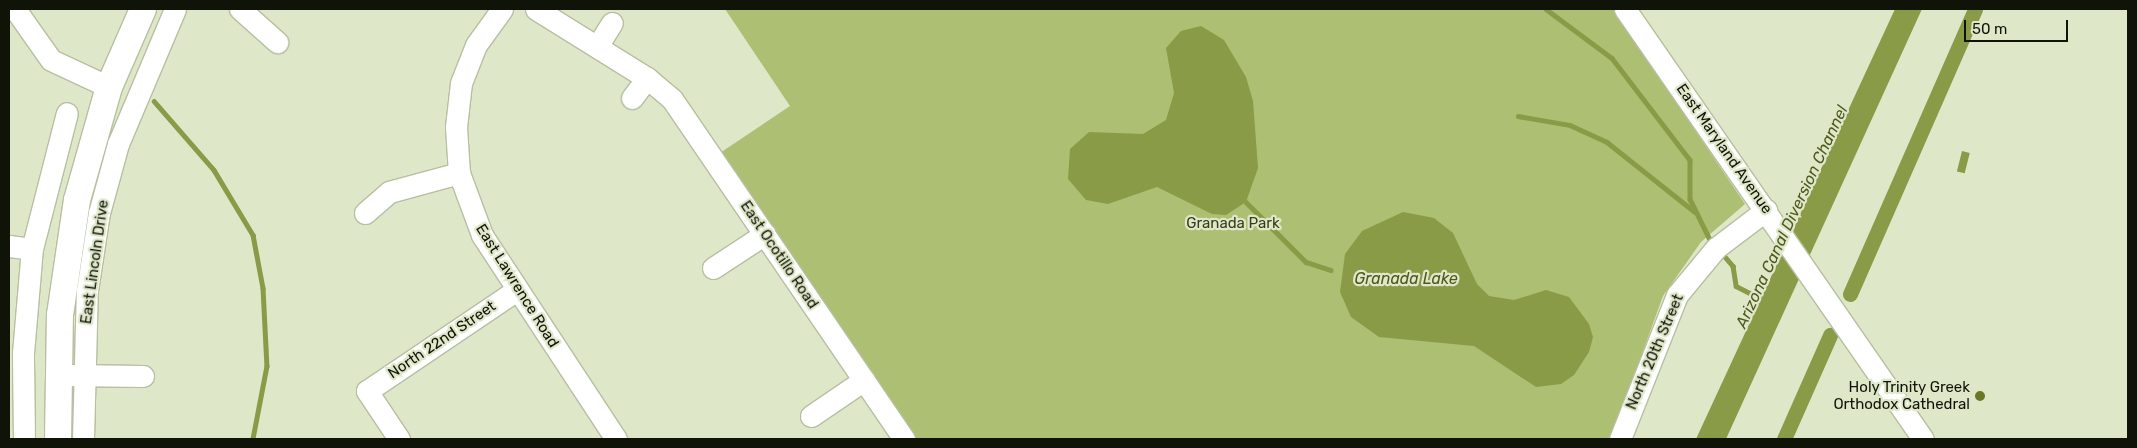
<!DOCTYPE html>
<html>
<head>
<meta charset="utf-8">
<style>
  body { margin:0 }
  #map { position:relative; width:2137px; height:448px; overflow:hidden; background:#dfe7c9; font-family:Rubik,sans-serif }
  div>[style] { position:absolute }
  .green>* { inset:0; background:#adbf72 }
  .water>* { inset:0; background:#899b46; transform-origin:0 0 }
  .stream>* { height:4.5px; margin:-2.25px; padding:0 2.25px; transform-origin:2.25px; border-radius:2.25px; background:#899b46 }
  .canal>* { height:15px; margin:-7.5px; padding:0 7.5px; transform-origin:7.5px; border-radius:7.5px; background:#899b46 }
  .roads { filter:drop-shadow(1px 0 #b7bfa1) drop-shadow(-1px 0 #b7bfa1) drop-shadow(0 1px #b7bfa1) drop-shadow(0 -1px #b7bfa1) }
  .minor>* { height:21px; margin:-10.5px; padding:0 10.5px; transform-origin:10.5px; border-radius:10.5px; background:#fff }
  .major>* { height:26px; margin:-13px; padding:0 13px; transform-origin:13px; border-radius:13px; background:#fff }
  .dots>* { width:14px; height:14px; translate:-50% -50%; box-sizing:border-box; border:2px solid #dfe7c9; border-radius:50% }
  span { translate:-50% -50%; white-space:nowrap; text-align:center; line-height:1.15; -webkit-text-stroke:4.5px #dfe7c9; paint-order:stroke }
  .street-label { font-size:15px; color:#101308 }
  .park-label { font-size:15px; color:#353d19 }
  .poi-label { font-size:15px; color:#101308 }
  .right { translate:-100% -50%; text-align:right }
  .water-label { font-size:16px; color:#4d591c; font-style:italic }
  .frame { position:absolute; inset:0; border:10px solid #101308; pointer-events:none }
  .scale { position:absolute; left:1964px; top:20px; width:104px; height:22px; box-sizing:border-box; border:2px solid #101308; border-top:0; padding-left:6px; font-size:15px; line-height:18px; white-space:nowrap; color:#101308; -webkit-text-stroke:4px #dfe7c9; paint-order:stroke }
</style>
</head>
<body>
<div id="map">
  <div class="green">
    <i style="clip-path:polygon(725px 9px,1613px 9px,1745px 204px,1701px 242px,1663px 296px,1611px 439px,917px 439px,720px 153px,790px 106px)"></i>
  </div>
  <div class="water">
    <i style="clip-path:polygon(1895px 9px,1922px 9px,1726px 439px,1696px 439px)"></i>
    <i style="clip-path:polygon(1201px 26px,1224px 40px,1246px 77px,1253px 101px,1258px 168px,1246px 202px,1226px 215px,1212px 214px,1157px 187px,1108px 204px,1086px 200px,1068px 179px,1070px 149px,1089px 132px,1143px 134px,1166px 120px,1174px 93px,1166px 48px,1181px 31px)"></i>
    <i style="left:1962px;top:151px;width:8px;height:21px;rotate:14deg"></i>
    <i style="clip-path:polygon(1403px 212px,1434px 218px,1453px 233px,1477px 284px,1489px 296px,1514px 300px,1546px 290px,1569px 297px,1589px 324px,1593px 337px,1589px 352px,1574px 375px,1561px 384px,1536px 387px,1474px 346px,1379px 337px,1351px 317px,1340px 292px,1345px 254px,1362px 231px)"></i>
  </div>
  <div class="stream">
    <i style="left:1546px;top:9px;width:82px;rotate:36.6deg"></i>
    <i style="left:1612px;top:58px;width:128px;rotate:52.6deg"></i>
    <i style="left:1690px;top:160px;width:39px;rotate:90deg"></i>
    <i style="left:1690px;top:199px;width:50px;rotate:63.9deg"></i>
    <i style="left:154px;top:101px;width:91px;rotate:49deg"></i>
    <i style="left:214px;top:170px;width:76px;rotate:59deg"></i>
    <i style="left:253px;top:235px;width:54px;rotate:79.3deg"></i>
    <i style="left:263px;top:288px;width:78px;rotate:87.1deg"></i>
    <i style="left:267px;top:366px;width:74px;rotate:100.9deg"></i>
    <i style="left:1518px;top:116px;width:53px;rotate:9.8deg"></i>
    <i style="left:1570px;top:125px;width:41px;rotate:24.7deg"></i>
    <i style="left:1607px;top:142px;width:112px;rotate:38.5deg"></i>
    <i style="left:1246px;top:202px;width:85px;rotate:45deg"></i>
    <i style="left:1306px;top:262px;width:26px;rotate:18deg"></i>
    <i style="left:1720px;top:251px;width:20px;rotate:49deg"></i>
    <i style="left:1733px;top:266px;width:20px;rotate:81deg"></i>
    <i style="left:1736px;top:286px;width:36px;rotate:27deg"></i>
  </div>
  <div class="canal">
    <i style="left:1850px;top:294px;width:311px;rotate:-66.3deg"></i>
    <i style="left:1784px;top:439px;width:114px;rotate:-66.1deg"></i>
  </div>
  <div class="roads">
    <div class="minor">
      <i style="left:15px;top:9px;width:62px;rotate:54.8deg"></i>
      <i style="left:51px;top:60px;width:64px;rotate:25deg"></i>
      <i style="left:240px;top:9px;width:50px;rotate:41.7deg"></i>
      <i style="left:502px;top:9px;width:44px;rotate:125.8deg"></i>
      <i style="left:476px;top:45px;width:41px;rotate:111.5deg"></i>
      <i style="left:461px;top:83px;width:44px;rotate:96.5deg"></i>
      <i style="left:456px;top:127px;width:46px;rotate:86.3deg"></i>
      <i style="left:459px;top:173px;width:66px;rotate:69.6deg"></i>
      <i style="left:482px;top:235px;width:244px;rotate:56.7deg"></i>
      <i style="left:536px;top:9px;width:131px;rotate:31.9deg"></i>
      <i style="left:647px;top:78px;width:33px;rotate:40deg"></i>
      <i style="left:672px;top:99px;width:412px;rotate:55.7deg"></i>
      <i style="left:1625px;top:9px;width:523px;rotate:55.28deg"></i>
      <i style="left:598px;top:45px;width:26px;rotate:-58deg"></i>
      <i style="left:632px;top:98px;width:25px;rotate:-53deg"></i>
      <i style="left:365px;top:213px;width:32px;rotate:-41deg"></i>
      <i style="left:389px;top:192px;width:73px;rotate:-15.2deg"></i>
      <i style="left:9px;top:246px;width:23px;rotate:7deg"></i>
      <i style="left:713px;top:268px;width:62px;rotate:-33.2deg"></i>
      <i style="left:68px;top:375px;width:75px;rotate:0.8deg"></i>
      <i style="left:811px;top:416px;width:64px;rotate:-34.2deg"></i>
      <i style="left:24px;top:439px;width:86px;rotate:-90.7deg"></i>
      <i style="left:23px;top:353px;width:104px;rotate:-85.1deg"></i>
      <i style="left:32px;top:249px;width:140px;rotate:-75.6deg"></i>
      <i style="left:83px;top:439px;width:148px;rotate:-88.5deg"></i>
      <i style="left:87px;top:291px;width:79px;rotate:-81.3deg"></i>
      <i style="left:99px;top:213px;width:72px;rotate:-74.6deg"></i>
      <i style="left:118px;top:144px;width:147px;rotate:-67.1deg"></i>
      <i style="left:399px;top:439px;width:58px;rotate:-123.7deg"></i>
      <i style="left:367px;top:391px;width:181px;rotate:-34deg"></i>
      <i style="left:1620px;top:439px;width:155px;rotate:-68.4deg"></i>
      <i style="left:1677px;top:295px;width:61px;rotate:-50.3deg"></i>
      <i style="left:1716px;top:248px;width:63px;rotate:-37.2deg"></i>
    </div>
    <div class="major">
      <i style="left:58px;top:439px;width:124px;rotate:-89.1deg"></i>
      <i style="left:60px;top:315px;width:116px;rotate:-81.6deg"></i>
      <i style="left:77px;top:200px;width:117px;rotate:-74.2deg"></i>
      <i style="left:109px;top:87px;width:85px;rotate:-66.4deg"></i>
    </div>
  </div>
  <div class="dots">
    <i style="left:1980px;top:396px;background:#687826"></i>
  </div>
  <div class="street-label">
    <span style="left:1724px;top:149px;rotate:55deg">East Maryland Avenue</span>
    <span style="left:779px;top:255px;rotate:56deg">East Ocotillo Road</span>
    <span style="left:95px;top:262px;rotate:-82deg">East Lincoln Drive</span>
    <span style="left:517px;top:286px;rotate:58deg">East Lawrence Road</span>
    <span style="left:442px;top:340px;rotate:-34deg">North 22nd Street</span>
    <span style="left:1655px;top:352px;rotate:-67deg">North 20th Street</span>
  </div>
  <div class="park-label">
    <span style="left:1233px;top:224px">Granada Park</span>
  </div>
  <div class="poi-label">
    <span class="right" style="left:1970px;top:396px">Holy Trinity Greek<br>Orthodox Cathedral</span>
  </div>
  <div class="water-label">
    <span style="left:1792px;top:217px;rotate:-65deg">Arizona Canal Diversion Channel</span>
    <span style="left:1406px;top:279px">Granada Lake</span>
  </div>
  <div class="frame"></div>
  <div class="scale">50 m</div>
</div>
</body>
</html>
